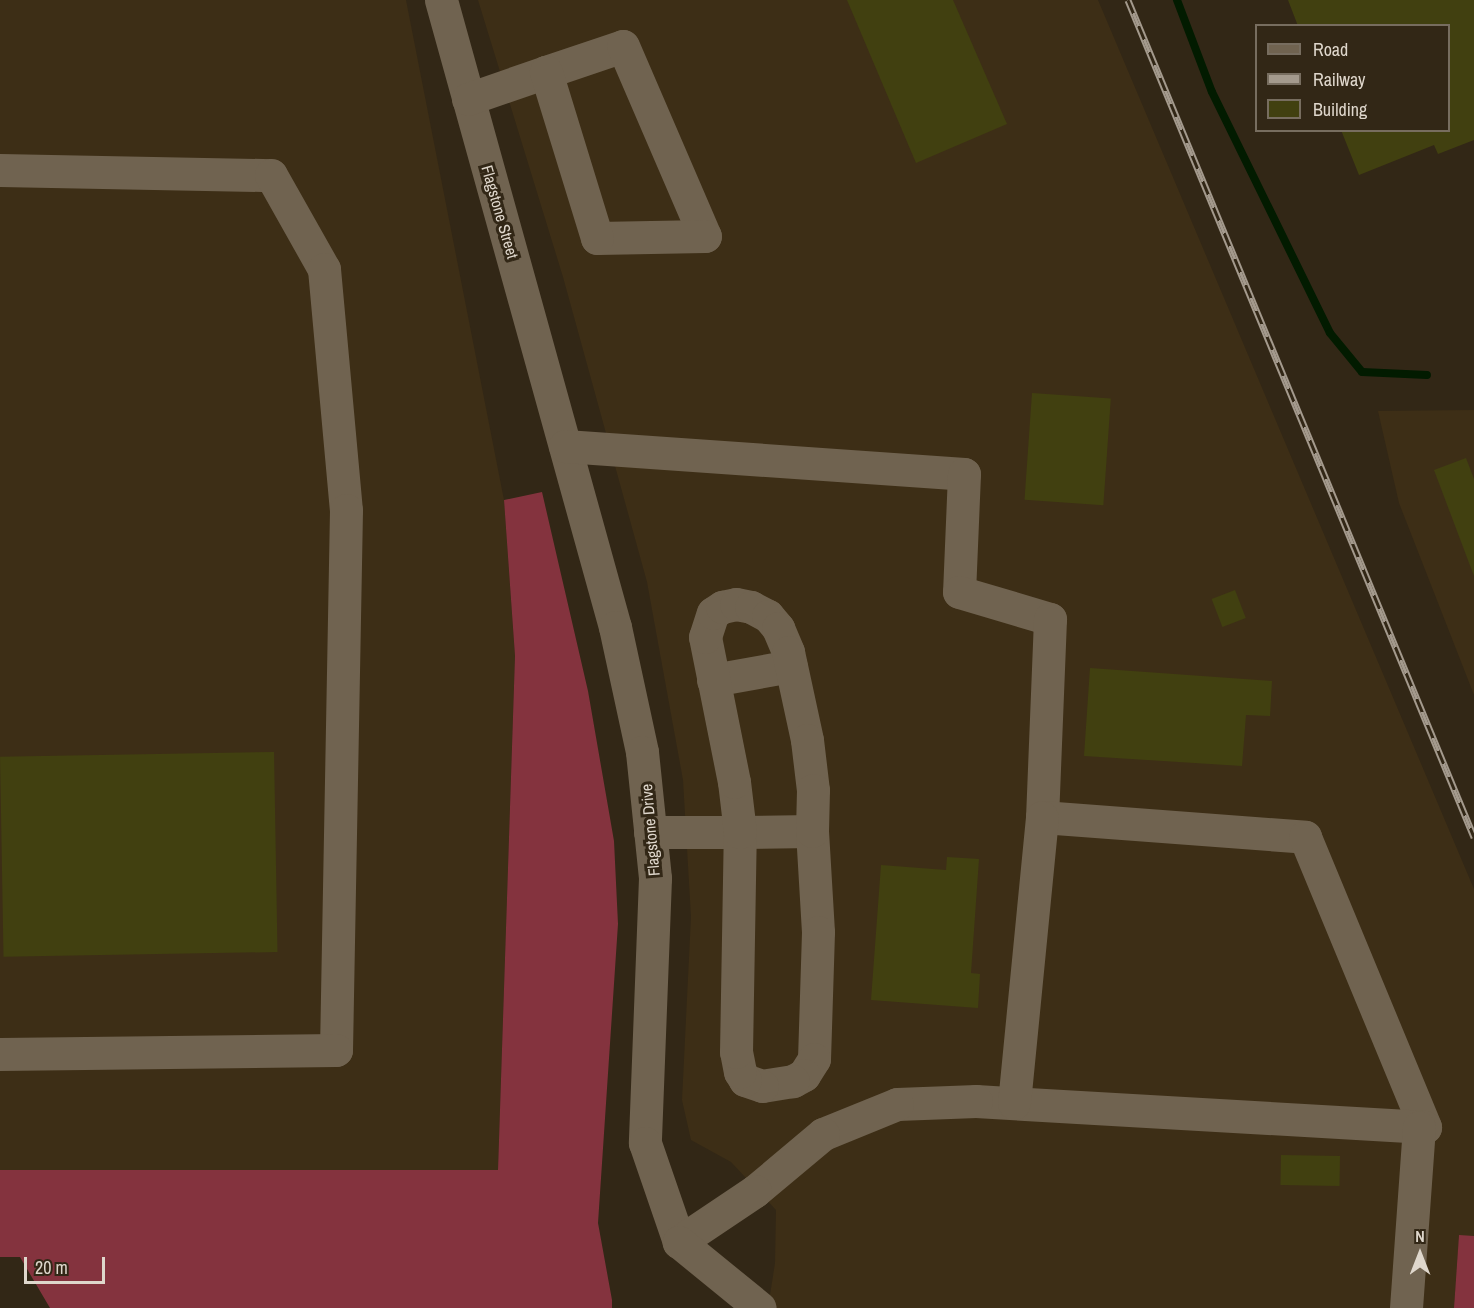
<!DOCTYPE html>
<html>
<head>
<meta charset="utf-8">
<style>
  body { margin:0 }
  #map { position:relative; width:1474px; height:1308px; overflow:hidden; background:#322716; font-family:"Archivo Narrow",sans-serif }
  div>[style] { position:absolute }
  .built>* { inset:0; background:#3d2e16 }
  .forest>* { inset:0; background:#84333e }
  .stream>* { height:8px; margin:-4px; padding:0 4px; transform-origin:4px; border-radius:4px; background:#021b00 }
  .building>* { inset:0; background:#414010; transform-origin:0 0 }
  .minor>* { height:33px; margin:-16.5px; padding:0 16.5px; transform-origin:16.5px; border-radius:16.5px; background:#706350 }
  .rail>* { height:7px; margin-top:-3.5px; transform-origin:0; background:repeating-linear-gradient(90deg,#322716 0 14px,#a49a8d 0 28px); box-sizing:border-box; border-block:2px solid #a49a8d }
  span { translate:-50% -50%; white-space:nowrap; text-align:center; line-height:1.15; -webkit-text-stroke:6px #322716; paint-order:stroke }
  .street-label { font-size:16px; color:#dfd7cc }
  .legend { position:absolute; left:1255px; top:24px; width:195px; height:108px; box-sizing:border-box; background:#322716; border:2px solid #776d5f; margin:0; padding:8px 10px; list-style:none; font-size:18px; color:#dfd7cc }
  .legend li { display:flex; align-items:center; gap:12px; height:30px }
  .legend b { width:30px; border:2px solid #776d5f }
  .north { position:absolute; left:1390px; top:1224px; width:60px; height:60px; -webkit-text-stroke:4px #322716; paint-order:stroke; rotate:0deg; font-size:16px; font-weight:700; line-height:24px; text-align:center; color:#dfd7cc }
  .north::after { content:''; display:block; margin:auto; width:21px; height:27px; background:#dfd7cc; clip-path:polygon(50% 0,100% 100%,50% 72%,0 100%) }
  .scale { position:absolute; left:24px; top:1257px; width:81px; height:27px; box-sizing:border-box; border:3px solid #dfd7cc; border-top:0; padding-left:8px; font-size:18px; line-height:21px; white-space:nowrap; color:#dfd7cc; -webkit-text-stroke:4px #322716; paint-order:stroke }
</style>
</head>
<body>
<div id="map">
  <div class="built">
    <i style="clip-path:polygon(0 0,406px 0,504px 500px,515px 656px,498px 1171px,0 1170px)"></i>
    <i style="clip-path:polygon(478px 0,1098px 0,1474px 889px,1474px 1236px,1459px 1236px,1454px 1308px,755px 1308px,770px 1295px,775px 1263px,776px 1210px,731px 1162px,691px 1140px,682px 1100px,691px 917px,683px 780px,647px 582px,563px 277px)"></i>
    <i style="clip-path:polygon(1474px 410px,1474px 695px,1399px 503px,1378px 411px)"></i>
  </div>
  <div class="forest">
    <i style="clip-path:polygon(542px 492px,588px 691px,614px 841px,618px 924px,598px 1223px,612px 1300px,612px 1308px,50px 1308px,20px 1257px,0 1257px,0 1170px,498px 1170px,515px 656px,504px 500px)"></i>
    <i style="clip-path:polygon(1459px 1235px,1474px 1236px,1474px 1308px,1454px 1308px)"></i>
  </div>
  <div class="stream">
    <i style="left:1177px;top:0;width:98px;rotate:69.2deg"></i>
    <i style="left:1212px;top:92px;width:268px;rotate:63.9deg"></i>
    <i style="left:1330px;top:333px;width:50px;rotate:50.6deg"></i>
    <i style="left:1362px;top:372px;width:65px;rotate:2.6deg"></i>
  </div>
  <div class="building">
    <i style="clip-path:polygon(847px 0,953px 0,1007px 124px,916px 163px)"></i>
    <i style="clip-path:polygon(1288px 0,1474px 0,1474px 140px,1438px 154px,1434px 145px,1359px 175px,1341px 130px,1448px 130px,1448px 26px,1298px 26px)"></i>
    <i style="left:1032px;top:393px;width:79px;height:107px;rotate:4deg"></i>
    <i style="clip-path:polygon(1466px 458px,1474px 479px,1474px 576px,1434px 470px)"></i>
    <i style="left:1235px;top:590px;width:30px;height:25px;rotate:69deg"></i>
    <i style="clip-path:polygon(1090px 668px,1272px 681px,1270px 716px,1246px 715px,1242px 766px,1084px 756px)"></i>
    <i style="left:274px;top:752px;width:200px;height:274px;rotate:89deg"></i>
    <i style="clip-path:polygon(947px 857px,979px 859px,971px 973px,980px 974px,978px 1008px,871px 1000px,881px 865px,946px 870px)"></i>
    <i style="left:1281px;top:1155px;width:59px;height:30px;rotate:1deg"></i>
  </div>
  <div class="minor">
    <i style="left:441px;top:0;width:651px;rotate:74.49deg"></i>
    <i style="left:615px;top:627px;width:128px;rotate:77.8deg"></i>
    <i style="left:642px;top:752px;width:127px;rotate:84.1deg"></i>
    <i style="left:655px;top:878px;width:265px;rotate:92.2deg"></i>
    <i style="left:645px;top:1143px;width:105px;rotate:71deg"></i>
    <i style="left:468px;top:99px;width:83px;rotate:-19.1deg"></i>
    <i style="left:546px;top:72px;width:81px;rotate:-18.7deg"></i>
    <i style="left:623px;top:46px;width:207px;rotate:66.7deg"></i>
    <i style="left:705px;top:236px;width:108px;rotate:178.9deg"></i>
    <i style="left:597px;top:238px;width:174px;rotate:-107.1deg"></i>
    <i style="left:0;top:170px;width:271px;rotate:1.1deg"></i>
    <i style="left:271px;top:175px;width:108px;rotate:60.6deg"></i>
    <i style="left:324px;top:269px;width:242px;rotate:84.8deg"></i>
    <i style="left:346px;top:510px;width:540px;rotate:91.06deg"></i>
    <i style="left:336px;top:1050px;width:336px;rotate:179.3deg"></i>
    <i style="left:565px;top:446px;width:400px;rotate:4deg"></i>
    <i style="left:964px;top:474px;width:118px;rotate:92.4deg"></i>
    <i style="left:959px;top:592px;width:95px;rotate:16.5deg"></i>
    <i style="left:1050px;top:619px;width:198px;rotate:92.3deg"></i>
    <i style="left:1042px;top:817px;width:264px;rotate:4.3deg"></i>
    <i style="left:1305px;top:837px;width:314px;rotate:67.5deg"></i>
    <i style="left:1425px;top:1127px;width:450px;rotate:-176.7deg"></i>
    <i style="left:976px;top:1101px;width:79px;rotate:177.8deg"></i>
    <i style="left:897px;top:1104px;width:80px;rotate:157.9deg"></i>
    <i style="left:823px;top:1134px;width:89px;rotate:140deg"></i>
    <i style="left:755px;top:1191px;width:92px;rotate:146.1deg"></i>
    <i style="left:713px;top:680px;width:79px;rotate:-10.2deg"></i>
    <i style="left:650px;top:832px;width:90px"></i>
    <i style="left:740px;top:832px;width:72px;rotate:-0.8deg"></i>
    <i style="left:812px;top:831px;width:101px;rotate:86.6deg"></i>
    <i style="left:818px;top:932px;width:127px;rotate:91.8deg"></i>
    <i style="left:814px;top:1059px;width:19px;rotate:122deg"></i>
    <i style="left:804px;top:1075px;width:13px;rotate:151deg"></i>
    <i style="left:793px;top:1081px;width:31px;rotate:171deg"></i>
    <i style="left:762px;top:1086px;width:18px;rotate:-161deg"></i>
    <i style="left:745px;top:1080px;width:9px;rotate:-122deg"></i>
    <i style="left:740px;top:1072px;width:20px;rotate:-101deg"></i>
    <i style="left:736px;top:1052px;width:220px;rotate:-89deg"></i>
    <i style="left:740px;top:832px;width:50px;rotate:-96.8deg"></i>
    <i style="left:734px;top:782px;width:148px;rotate:-101.3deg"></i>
    <i style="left:705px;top:637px;width:25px;rotate:-72deg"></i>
    <i style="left:713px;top:613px;width:11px;rotate:-34deg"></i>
    <i style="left:722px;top:607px;width:14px;rotate:-12deg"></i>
    <i style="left:736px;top:604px;width:15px;rotate:11deg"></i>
    <i style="left:751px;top:607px;width:19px;rotate:28deg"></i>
    <i style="left:768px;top:616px;width:16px;rotate:50deg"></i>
    <i style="left:778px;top:628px;width:26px;rotate:67deg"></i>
    <i style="left:788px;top:652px;width:90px;rotate:77.8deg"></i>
    <i style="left:807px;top:740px;width:50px;rotate:83.2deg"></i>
    <i style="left:813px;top:790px;width:41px;rotate:91.4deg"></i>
    <i style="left:1014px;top:1103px;width:287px;rotate:-84.4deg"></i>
    <i style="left:679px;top:1242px;width:104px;rotate:39.2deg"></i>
    <i style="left:1406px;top:1308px;width:181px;rotate:-85.9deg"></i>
  </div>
  <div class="rail">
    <i style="left:1128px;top:0;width:906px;rotate:67.54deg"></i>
  </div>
  <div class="street-label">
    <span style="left:500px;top:212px;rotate:74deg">Flagstone Street</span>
    <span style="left:650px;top:830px;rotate:-95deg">Flagstone Drive</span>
  </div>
  <ul class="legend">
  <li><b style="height:8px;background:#706350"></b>Road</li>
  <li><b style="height:8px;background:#a49a8d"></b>Railway</li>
  <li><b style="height:16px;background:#414010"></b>Building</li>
  </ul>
  <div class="north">N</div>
  <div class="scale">20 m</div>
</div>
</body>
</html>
